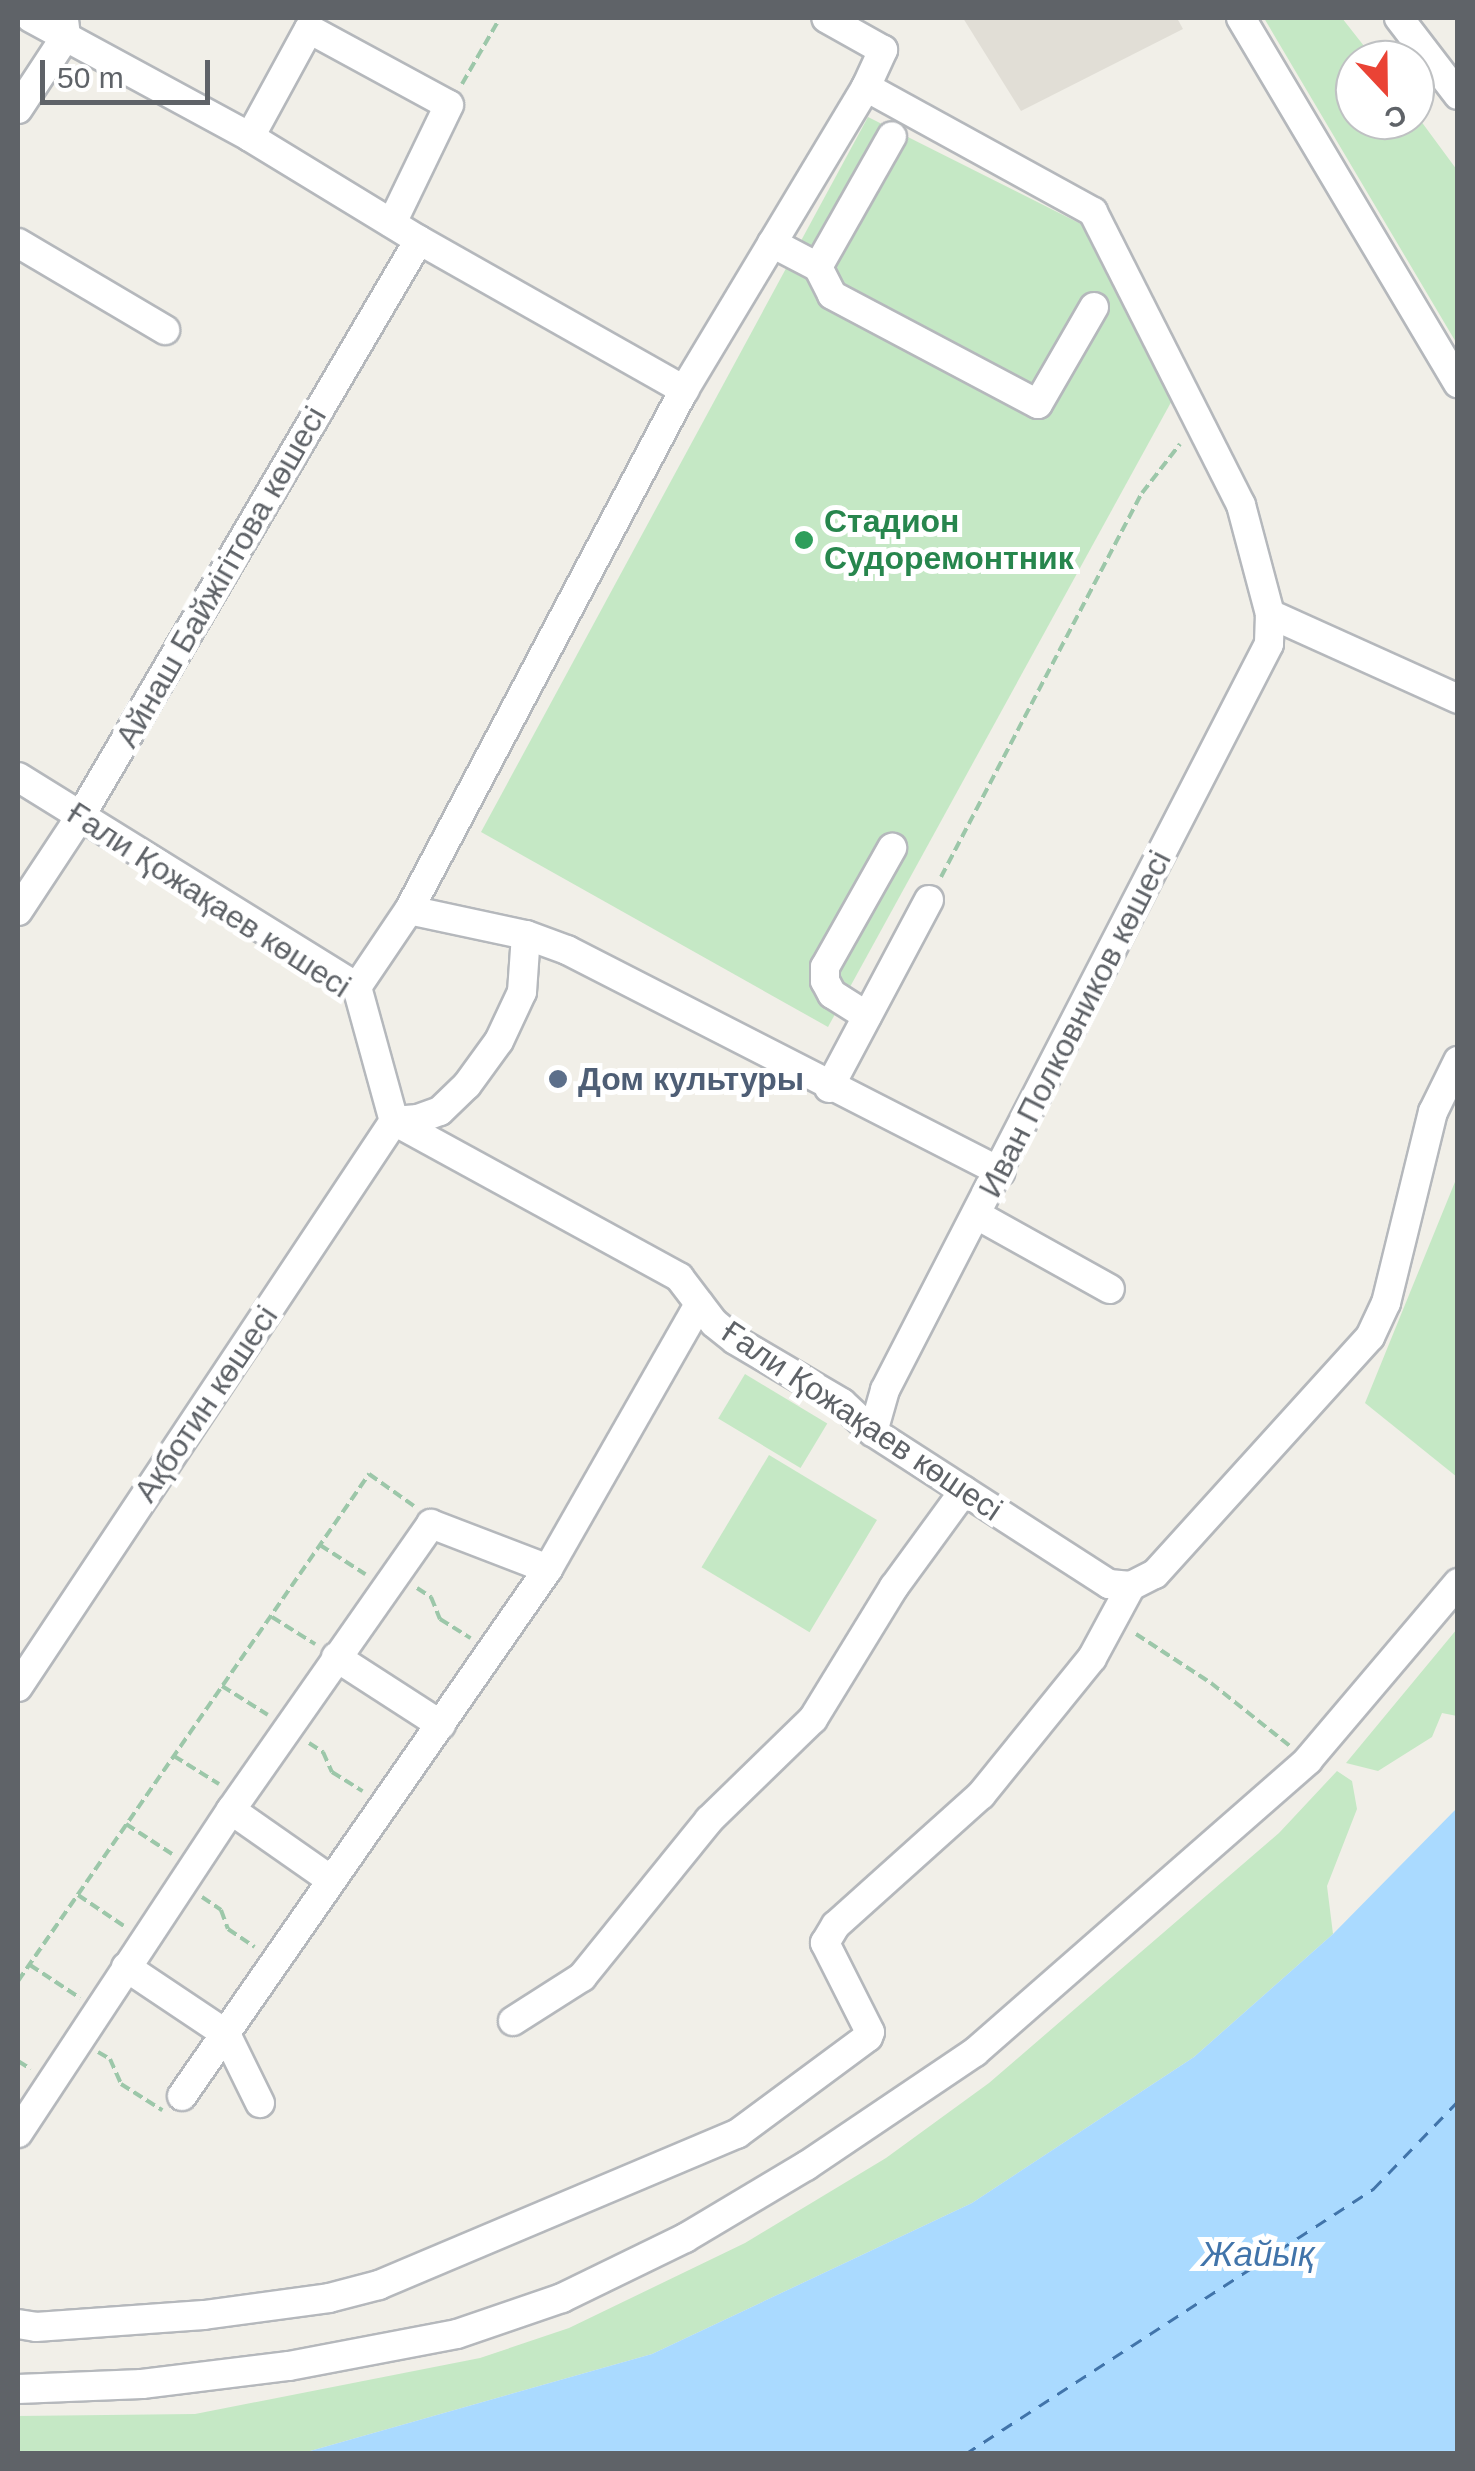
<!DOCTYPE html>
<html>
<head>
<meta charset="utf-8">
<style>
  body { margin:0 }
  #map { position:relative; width:1475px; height:2471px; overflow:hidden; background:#f1efe8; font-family:Helvetica,sans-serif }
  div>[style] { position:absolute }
  .education>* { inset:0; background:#e1ded6 }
  .green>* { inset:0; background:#c5e8c5; transform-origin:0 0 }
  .water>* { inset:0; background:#aadaff }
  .ferry>* { height:2.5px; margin-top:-1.25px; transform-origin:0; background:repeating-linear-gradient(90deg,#4174aa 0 12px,transparent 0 22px) }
  .path>* { height:4px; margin-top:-2px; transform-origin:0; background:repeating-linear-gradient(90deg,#9cc7a9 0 10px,transparent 0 15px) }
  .roads { filter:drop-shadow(2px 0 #b5b8bc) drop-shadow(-2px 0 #b5b8bc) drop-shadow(0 2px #b5b8bc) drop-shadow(0 -2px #b5b8bc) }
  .minor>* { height:28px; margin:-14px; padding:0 14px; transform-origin:14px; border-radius:14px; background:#fff }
  .dots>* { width:28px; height:28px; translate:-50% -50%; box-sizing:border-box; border:5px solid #fff; border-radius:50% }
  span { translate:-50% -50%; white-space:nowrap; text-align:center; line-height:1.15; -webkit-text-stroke:10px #fff; paint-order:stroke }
  .leisure-label { font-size:32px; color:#27864d; font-weight:700 }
  .left { translate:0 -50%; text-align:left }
  .street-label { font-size:32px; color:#5f6368 }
  .service-label { font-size:32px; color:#4e5e75; font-weight:700 }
  .water-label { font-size:35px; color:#4174aa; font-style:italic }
  .frame { position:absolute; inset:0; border:20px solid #5f6368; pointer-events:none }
  .north { position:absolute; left:1335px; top:40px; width:100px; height:100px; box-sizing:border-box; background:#fff; border:2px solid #bfc1c3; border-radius:50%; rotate:158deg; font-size:28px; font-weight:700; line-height:40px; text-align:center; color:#5f6368 }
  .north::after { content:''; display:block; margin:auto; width:35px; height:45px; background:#ea4335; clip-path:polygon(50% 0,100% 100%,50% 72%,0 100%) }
  .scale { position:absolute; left:40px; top:60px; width:170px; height:45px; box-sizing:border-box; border:5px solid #5f6368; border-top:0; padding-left:12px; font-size:30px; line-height:35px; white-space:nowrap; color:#5f6368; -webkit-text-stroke:8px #fff; paint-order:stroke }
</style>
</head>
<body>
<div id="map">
  <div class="education">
    <i style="clip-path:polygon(963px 18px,1177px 18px,1183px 29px,1021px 111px)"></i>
  </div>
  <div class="green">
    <i style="clip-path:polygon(1264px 18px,1342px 18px,1375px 60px,1355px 60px,1355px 120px,1415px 120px,1415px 113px,1457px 170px,1457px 344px)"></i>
    <i style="clip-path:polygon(868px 117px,1087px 227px,1175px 395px,828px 1027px,481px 832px)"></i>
    <i style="clip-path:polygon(1457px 1177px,1457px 1477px,1365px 1403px)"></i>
    <i style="left:745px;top:1374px;width:96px;height:52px;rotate:31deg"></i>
    <i style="left:769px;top:1455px;width:126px;height:131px;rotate:31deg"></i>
    <i style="clip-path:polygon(1457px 1629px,1457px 1716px,1442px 1713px,1432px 1737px,1378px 1771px,1346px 1763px)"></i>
    <i style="clip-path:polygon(1337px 1771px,1352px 1781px,1357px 1809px,1327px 1886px,1333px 1934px,1194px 2057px,972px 2203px,652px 2354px,303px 2453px,18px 2454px,18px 2416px,195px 2414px,480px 2358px,569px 2328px,745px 2243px,886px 2158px,989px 2083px,1279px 1833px)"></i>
  </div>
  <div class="water">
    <i style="clip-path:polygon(1457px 1808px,1457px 2453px,303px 2453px,652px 2354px,972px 2203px,1194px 2057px,1333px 1934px)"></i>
  </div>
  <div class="ferry">
    <i style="left:965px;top:2454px;width:487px;rotate:-33deg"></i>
    <i style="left:1373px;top:2189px;width:122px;rotate:-46deg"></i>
  </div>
  <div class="path">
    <i style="left:462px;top:84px;width:76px;rotate:-60.1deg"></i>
    <i style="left:941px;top:877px;width:433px;rotate:-62.4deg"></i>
    <i style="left:1142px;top:493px;width:62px;rotate:-52.2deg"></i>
    <i style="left:320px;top:1545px;width:54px;rotate:32.8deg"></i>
    <i style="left:417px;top:1588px;width:17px;rotate:33deg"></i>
    <i style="left:431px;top:1597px;width:24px;rotate:68deg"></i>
    <i style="left:440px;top:1619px;width:36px;rotate:32deg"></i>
    <i style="left:272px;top:1617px;width:51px;rotate:32.1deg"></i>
    <i style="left:1136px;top:1634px;width:90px;rotate:33.2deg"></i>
    <i style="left:1211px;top:1683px;width:101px;rotate:38.6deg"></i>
    <i style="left:222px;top:1686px;width:54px;rotate:32.2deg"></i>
    <i style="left:309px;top:1743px;width:17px;rotate:33deg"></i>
    <i style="left:323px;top:1752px;width:22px;rotate:66deg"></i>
    <i style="left:332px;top:1772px;width:36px;rotate:32deg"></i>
    <i style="left:174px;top:1756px;width:53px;rotate:31.9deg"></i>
    <i style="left:126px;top:1824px;width:55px;rotate:33.1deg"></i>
    <i style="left:78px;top:1895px;width:55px;rotate:34deg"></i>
    <i style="left:202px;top:1897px;width:23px;rotate:34deg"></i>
    <i style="left:221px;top:1910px;width:20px;rotate:70deg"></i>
    <i style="left:228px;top:1929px;width:32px;rotate:34deg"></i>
    <i style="left:30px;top:1965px;width:60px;rotate:33.4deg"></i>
    <i style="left:18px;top:1981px;width:617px;rotate:-55.3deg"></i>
    <i style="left:369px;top:1474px;width:55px;rotate:35.4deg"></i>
    <i style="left:98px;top:2052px;width:14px;rotate:30deg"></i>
    <i style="left:110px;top:2059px;width:27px;rotate:66deg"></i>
    <i style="left:121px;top:2084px;width:49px;rotate:32.4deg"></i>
    <i style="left:18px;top:2061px;width:15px;rotate:32deg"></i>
  </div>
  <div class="roads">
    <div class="minor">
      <i style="left:31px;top:18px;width:249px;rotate:28.5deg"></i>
      <i style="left:250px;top:137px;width:198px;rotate:31.4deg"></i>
      <i style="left:419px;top:240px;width:305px;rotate:29.5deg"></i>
      <i style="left:1241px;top:18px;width:425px;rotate:59.3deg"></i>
      <i style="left:1399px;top:18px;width:97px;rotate:52.5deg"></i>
      <i style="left:866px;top:87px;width:259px;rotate:28.8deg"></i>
      <i style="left:1093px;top:212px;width:328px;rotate:63.2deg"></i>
      <i style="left:1241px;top:505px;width:113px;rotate:75.1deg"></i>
      <i style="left:1270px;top:614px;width:30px;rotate:92deg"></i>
      <i style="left:1269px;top:644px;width:839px;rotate:117.24deg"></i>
      <i style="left:885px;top:1390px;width:44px;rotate:105.9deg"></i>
      <i style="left:18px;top:109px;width:87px;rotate:-56.7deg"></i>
      <i style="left:66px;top:36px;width:16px;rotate:-97deg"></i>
      <i style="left:250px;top:137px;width:123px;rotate:-61.4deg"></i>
      <i style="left:309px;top:29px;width:159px;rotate:28.5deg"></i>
      <i style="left:449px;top:105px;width:131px;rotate:115.8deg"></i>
      <i style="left:18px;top:243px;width:171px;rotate:30.6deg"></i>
      <i style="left:772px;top:243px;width:52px;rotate:27.6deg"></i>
      <i style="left:818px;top:267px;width:31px;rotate:63deg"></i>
      <i style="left:832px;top:295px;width:233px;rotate:27.9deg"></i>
      <i style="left:1038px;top:404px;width:112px;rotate:-60deg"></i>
      <i style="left:818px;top:267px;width:150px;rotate:-60.5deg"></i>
      <i style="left:1270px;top:614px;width:206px;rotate:24.3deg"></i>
      <i style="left:18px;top:777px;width:399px;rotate:31.8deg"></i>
      <i style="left:357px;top:987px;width:139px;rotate:74.6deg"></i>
      <i style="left:394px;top:1121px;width:325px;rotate:28.7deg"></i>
      <i style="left:679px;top:1277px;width:58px;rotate:52.7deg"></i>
      <i style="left:714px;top:1323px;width:27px;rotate:39deg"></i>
      <i style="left:735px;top:1340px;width:124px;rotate:30.5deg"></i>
      <i style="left:842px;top:1403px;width:42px;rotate:43.1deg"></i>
      <i style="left:873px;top:1432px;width:281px;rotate:32.8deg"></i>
      <i style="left:1109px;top:1584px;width:22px;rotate:5deg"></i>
      <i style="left:1131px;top:1586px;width:27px;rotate:-27deg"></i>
      <i style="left:1155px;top:1574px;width:320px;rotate:-47.8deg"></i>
      <i style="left:1370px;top:1337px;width:38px;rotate:-65deg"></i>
      <i style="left:1386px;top:1303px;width:197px;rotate:-76.2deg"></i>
      <i style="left:1433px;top:1112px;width:57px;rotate:-63.9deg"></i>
      <i style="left:409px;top:910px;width:120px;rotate:12.1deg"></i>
      <i style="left:526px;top:935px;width:44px;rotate:20.1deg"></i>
      <i style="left:567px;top:950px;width:487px;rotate:27.1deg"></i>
      <i style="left:18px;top:911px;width:113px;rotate:-56.6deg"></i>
      <i style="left:80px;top:817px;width:669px;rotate:-59.56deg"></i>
      <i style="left:357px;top:987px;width:93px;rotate:-56deg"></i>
      <i style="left:409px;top:910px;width:588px;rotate:-62.13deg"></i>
      <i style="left:684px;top:390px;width:353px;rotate:-59deg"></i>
      <i style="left:866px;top:87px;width:41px;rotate:-65.3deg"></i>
      <i style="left:883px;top:50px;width:65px;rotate:-150.7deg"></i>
      <i style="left:867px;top:1016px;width:41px;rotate:-147.8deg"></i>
      <i style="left:832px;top:994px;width:15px;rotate:-118deg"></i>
      <i style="left:825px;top:981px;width:14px;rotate:-90deg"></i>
      <i style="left:825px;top:967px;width:137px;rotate:-60.6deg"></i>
      <i style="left:829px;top:1088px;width:213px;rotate:-62deg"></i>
      <i style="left:977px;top:1215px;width:152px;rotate:29.1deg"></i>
      <i style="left:336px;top:1657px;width:125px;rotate:32.9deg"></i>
      <i style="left:18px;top:1687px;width:680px;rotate:-56.4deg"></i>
      <i style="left:394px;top:1121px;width:24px;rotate:-5deg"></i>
      <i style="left:418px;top:1119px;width:23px;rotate:-20deg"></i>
      <i style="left:440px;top:1111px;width:37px;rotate:-44deg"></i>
      <i style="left:467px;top:1085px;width:54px;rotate:-54deg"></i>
      <i style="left:499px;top:1041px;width:54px;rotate:-64.9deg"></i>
      <i style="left:522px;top:992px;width:57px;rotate:-86deg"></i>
      <i style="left:231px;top:1810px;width:122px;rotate:35deg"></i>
      <i style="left:126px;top:1967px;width:120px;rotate:33.8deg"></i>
      <i style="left:226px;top:2034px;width:77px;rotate:63.8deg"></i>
      <i style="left:513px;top:2021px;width:82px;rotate:-32.5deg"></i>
      <i style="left:582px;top:1977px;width:202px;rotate:-51deg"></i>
      <i style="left:709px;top:1820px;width:145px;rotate:-44.2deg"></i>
      <i style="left:813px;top:1719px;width:155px;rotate:-58.5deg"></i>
      <i style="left:894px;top:1587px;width:119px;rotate:-53.9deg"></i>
      <i style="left:182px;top:2096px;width:642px;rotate:-55.22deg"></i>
      <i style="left:548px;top:1569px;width:305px;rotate:-60.3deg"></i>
      <i style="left:18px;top:2133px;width:387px;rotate:-56.6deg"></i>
      <i style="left:231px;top:1810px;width:349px;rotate:-55deg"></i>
      <i style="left:431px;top:1524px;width:125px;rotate:21deg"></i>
      <i style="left:18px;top:2324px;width:18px;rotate:9deg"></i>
      <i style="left:36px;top:2327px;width:168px;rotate:-4.1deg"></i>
      <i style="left:204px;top:2315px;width:126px;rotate:-7.7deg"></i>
      <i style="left:329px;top:2298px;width:52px;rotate:-14.6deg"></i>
      <i style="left:379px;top:2285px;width:389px;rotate:-22.9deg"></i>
      <i style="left:737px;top:2134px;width:163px;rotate:-36.5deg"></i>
      <i style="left:868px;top:2037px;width:5px;rotate:-68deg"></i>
      <i style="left:870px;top:2032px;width:100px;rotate:-116.8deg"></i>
      <i style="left:825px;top:1943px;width:21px;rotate:-59deg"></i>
      <i style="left:836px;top:1925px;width:195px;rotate:-41.9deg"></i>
      <i style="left:981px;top:1795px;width:176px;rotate:-51deg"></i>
      <i style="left:1092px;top:1658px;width:82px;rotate:-61.6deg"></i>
      <i style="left:18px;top:2389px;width:124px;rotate:-2.3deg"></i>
      <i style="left:142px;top:2384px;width:148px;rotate:-7deg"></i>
      <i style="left:289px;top:2366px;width:171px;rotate:-10.8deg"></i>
      <i style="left:457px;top:2334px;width:111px;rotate:-18.9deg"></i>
      <i style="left:562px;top:2298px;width:137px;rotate:-26deg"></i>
      <i style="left:685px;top:2238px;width:141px;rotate:-30.8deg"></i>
      <i style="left:806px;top:2166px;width:204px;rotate:-34deg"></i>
      <i style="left:975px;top:2052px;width:443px;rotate:-41.2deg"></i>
      <i style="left:1308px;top:1760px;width:232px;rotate:-49.7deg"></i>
    </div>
  </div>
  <div class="dots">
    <i style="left:804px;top:540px;background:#2e9e5b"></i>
    <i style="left:558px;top:1079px;background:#5c6f8a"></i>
  </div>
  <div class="leisure-label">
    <span class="left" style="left:824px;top:540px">Стадион<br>Судоремонтник</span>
  </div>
  <div class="street-label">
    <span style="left:221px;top:577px;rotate:-60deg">Айнаш Байжігітова көшесі</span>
    <span style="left:209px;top:900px;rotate:33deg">Ғали Қожақаев көшесі</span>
    <span style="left:1075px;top:1024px;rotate:-63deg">Иван Полковников көшесі</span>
    <span style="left:206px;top:1404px;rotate:-56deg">Ақботин көшесі</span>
    <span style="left:862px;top:1421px;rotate:34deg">Ғали Қожақаев көшесі</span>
  </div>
  <div class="service-label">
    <span class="left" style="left:578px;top:1079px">Дом культуры</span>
  </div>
  <div class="water-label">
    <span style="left:1258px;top:2254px">Жайық</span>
  </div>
  <div class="frame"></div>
  <div class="north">С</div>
  <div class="scale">50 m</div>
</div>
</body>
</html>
